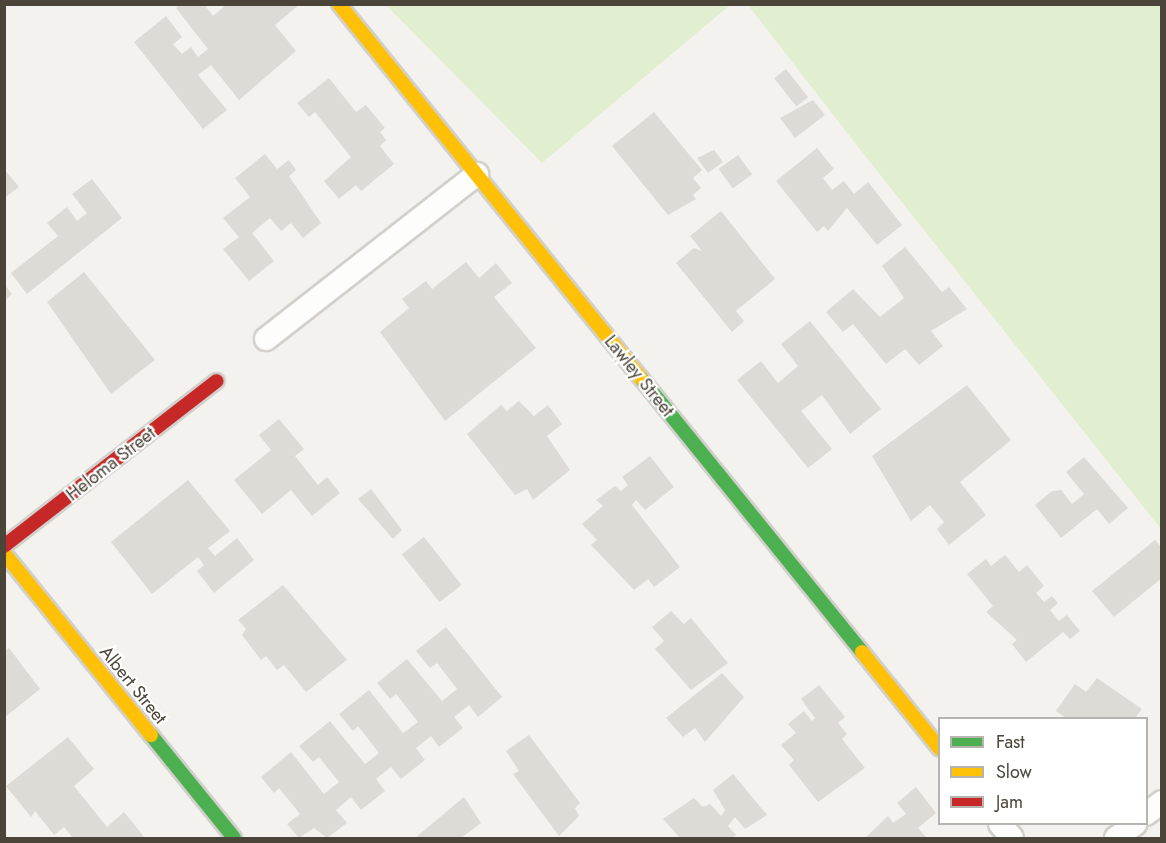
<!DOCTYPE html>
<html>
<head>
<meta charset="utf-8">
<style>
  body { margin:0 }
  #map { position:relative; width:1166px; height:843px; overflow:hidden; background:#f4f2ee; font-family:Jost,sans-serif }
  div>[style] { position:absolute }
  .green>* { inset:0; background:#e1eecf }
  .building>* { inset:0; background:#dedbd6; transform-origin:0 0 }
  .roads { filter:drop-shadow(2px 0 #d2d0cb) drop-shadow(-2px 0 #d2d0cb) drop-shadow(0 2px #d2d0cb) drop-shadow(0 -2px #d2d0cb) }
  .street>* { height:22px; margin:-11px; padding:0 11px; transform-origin:11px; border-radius:11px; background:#fdfdfc }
  .fast>* { height:14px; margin:-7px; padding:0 7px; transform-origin:7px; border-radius:7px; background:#4caf50 }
  .slow>* { height:14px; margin:-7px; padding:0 7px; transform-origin:7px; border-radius:7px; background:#ffc107 }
  .jam>* { height:14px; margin:-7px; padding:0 7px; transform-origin:7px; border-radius:7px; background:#c62828 }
  span { translate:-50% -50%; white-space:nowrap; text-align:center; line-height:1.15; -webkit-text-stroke:4.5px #fff; paint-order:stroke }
  .street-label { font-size:18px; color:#4b4439 }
  .frame { position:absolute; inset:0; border:6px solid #4b4439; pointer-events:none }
  .legend { position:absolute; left:938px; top:717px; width:210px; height:108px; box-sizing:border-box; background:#fff; border:2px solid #b7b4b0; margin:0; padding:8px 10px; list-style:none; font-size:18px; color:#4b4439 }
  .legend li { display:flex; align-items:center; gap:12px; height:30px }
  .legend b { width:30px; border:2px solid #b7b4b0 }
</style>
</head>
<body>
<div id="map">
  <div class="green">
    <i style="clip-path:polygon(386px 5px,730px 5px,542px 163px)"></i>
    <i style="clip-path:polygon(748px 5px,1161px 5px,1161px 529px,855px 143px)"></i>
  </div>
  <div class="building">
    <i style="clip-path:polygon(180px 4px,204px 4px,213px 16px,227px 4px,300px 4px,275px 25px,296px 51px,239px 100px,211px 65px,198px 75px,227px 110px,203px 129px,134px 42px,166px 16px,182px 37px,173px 44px,182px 54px,191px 47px,198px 57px,208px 49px,176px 8px)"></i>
    <i style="left:786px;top:69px;width:36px;height:15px;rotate:52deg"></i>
    <i style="clip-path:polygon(329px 78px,356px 112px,366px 105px,385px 128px,380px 132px,386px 140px,380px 146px,394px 164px,361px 191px,356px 185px,339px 199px,324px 181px,351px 157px,315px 112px,309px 117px,297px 103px)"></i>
    <i style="clip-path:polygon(813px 100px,825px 115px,795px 138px,780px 118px)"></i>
    <i style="clip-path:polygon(654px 112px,702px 170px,693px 178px,701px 188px,693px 195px,696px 199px,668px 215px,612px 146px)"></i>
    <i style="clip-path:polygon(817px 148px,834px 169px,823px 178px,832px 190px,844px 181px,854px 194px,868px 182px,902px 225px,877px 245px,847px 208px,828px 231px,824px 226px,817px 232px,776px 181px)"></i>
    <i style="clip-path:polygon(714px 150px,723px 162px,708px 173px,697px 158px)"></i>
    <i style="clip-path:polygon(265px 154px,277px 169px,289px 160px,296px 170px,289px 176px,321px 223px,303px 238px,291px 223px,281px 231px,270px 218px,252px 233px,274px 261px,249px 281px,223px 249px,239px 237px,223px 218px,250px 197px,235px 178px)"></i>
    <i style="left:738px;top:155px;width:24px;height:24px;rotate:54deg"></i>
    <i style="clip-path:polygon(4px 169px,19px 187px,4px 198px)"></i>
    <i style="clip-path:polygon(92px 179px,122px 218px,27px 294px,11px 273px,58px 236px,47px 223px,67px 207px,77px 221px,87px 213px,72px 194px)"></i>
    <i style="clip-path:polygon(721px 211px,775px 279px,736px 311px,744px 321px,732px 332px,676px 263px,694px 248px,702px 251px,690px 236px)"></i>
    <i style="clip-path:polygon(905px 247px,942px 292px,949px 287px,967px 309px,931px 331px,943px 346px,919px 365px,905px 349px,886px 364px,853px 324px,843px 332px,826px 312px,853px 289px,880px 317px,904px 298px,882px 266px)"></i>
    <i style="clip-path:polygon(466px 262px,479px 278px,496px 263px,512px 283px,494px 297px,536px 348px,445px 421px,380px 332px,409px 308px,402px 299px,426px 281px,432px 289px)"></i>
    <i style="clip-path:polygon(84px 272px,155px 360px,111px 394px,47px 302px)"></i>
    <i style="clip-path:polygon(4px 284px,12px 294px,4px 301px)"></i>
    <i style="clip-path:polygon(810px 321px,881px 409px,850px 434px,822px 395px,801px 411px,832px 449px,808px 468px,737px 380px,761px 361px,778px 383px,798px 366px,781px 344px)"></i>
    <i style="clip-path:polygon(967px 385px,1011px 440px,960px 482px,986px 515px,949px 545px,937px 529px,944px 522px,930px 505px,911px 521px,872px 456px)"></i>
    <i style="clip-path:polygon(519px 401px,534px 416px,548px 405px,562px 424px,547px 436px,570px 470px,533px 500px,527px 489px,515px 495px,467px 434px,501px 405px,507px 411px)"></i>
    <i style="clip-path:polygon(279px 419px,304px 449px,295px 456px,318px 485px,327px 477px,340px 493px,312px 516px,291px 490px,262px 514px,234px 480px,271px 450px,259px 435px)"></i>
    <i style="clip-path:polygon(650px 456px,674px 487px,645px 510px,636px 500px,632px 505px,680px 567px,654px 587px,648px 579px,634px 590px,591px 545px,597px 540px,582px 524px,603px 506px,596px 500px,615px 486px,621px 491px,628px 485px,622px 477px)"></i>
    <i style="clip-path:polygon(1084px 457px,1128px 508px,1109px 524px,1097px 509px,1061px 538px,1035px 505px,1052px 491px,1061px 490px,1072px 504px,1084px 494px,1066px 472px)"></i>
    <i style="clip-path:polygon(188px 480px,230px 531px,208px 548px,215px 556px,237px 538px,254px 560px,214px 593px,197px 571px,204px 565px,198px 557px,152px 594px,111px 542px)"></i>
    <i style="clip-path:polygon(371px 489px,402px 530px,393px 539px,358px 499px)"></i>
    <i style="left:424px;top:537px;width:61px;height:28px;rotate:52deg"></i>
    <i style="clip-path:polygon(1155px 540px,1162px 548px,1162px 578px,1114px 617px,1092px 591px)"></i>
    <i style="clip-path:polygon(1005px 555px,1019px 572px,1027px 565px,1044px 586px,1036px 593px,1044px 602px,1052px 596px,1058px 603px,1050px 610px,1059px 621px,1067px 615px,1080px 631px,1070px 639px,1063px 632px,1026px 662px,1012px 644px,1017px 640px,986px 612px,993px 606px,967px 574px,986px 559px,991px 566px)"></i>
    <i style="clip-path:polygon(283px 585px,347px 660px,306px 692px,284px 665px,277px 670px,266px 656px,261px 660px,242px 635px,246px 629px,238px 620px)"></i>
    <i style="clip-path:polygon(671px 611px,684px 624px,691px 618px,728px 663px,691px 690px,655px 649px,664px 641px,652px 627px)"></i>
    <i style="clip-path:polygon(446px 627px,502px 697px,478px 717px,469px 705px,454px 717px,463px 728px,439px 747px,431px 736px,416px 748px,425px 760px,401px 779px,391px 767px,376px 779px,385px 791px,361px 810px,351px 797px,336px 810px,347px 823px,327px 838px,314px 828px,299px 838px,287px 824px,300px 814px,279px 788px,274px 793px,261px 777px,291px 752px,324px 794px,339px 782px,319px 757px,313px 762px,299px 746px,330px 721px,365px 764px,379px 753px,358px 726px,353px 731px,339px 714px,369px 690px,403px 733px,418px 722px,396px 694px,390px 699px,377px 683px,407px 659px,442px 701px,457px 689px,437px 663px,430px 668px,416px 651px)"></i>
    <i style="clip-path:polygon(9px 648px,40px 689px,4px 718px,4px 652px)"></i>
    <i style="clip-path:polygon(722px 673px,744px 697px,705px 742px,695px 728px,683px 737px,666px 718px)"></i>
    <i style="clip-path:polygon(1097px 678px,1142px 709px,1135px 718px,1066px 718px,1056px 711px,1075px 684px,1086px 692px)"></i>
    <i style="clip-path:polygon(819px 685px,845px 717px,838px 723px,847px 734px,842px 739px,865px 768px,818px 802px,789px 765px,794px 760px,781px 745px,796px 733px,788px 724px,804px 711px,812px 721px,815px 718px,801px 699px)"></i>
    <i style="clip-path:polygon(529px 735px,580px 803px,575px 808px,579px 816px,559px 836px,513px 774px,519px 771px,506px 751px)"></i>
    <i style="clip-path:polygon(68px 737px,94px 769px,74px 786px,107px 827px,124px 812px,145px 838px,73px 838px,64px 827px,54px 835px,35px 811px,31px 817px,6px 786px)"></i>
    <i style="clip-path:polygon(733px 774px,767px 815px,745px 829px,735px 817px,728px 826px,736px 835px,732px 838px,680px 838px,663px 819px,694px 798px,703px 807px,710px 804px,721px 816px,725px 810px,713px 790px)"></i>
    <i style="clip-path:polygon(916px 787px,936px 813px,918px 828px,927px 838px,865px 838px,888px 816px,893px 823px,906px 814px,897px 803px)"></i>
    <i style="clip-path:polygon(464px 797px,481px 823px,461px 838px,415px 838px)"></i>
  </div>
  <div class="roads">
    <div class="street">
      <i style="left:266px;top:339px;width:268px;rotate:-38deg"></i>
      <i style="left:1146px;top:814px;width:20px;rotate:-37deg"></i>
      <i style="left:1000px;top:824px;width:18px;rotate:49deg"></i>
      <i style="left:1116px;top:838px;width:24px;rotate:-36deg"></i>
    </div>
    <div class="fast">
      <i style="left:641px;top:378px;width:352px;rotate:51.1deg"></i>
      <i style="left:151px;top:735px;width:132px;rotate:51.1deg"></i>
    </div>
    <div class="slow">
      <i style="left:339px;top:4px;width:481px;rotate:51.1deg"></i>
      <i style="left:4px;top:553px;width:234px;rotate:51.1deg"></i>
      <i style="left:862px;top:652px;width:124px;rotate:51.2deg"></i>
    </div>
    <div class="jam">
      <i style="left:4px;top:546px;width:269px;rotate:-37.8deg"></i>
    </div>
  </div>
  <div class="street-label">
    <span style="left:639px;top:376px;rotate:51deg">Lawley Street</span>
    <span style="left:111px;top:464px;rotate:-38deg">Heloma Street</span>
    <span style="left:133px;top:685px;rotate:51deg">Albert Street</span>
  </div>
  <div class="frame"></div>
  <ul class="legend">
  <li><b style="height:8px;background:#4caf50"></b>Fast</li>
  <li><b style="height:8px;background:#ffc107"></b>Slow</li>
  <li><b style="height:8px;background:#c62828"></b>Jam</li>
  </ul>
</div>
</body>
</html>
